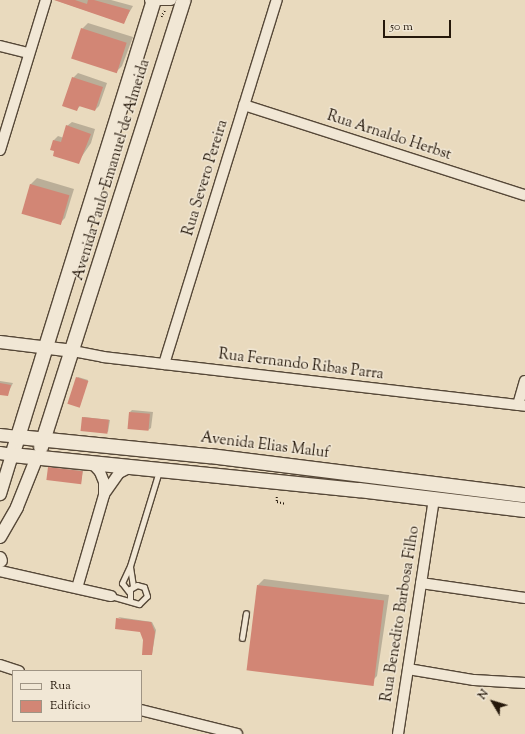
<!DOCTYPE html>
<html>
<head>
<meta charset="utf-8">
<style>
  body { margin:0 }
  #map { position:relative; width:525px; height:734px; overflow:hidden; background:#e9dabe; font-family:"Sorts Mill Goudy",serif }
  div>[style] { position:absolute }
  .shadow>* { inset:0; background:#0003 }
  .building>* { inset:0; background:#d28675; transform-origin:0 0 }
  .path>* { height:1.5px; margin-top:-0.75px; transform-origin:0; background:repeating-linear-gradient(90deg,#25180b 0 1px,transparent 0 3px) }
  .roads { filter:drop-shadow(1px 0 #564838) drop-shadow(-1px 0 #564838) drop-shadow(0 1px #564838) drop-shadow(0 -1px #564838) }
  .service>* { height:5px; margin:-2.5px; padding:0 2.5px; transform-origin:2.5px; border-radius:2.5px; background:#f1e7d5 }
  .minor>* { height:10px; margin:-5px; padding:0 5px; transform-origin:5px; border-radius:5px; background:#f1e7d5 }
  .tertiary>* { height:12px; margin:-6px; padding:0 6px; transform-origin:6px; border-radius:6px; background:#f1e7d5 }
  .secondary>* { height:14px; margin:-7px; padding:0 7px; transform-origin:7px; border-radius:7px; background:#f1e7d5 }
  span { translate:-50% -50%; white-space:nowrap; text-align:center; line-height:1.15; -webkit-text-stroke:3px #f1e7d5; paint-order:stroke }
  .street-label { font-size:15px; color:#25180b }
  .legend { position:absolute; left:12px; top:670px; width:130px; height:52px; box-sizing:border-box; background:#f1e7d5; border:1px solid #9f9484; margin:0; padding:5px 7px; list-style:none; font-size:12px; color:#25180b }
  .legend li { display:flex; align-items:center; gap:8px; height:20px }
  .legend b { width:20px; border:1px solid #9f9484 }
  .north { position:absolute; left:473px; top:682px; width:40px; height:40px; -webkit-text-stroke:3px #f1e7d5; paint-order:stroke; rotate:308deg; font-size:11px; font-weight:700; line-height:16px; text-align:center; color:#25180b }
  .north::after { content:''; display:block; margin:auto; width:14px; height:18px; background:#25180b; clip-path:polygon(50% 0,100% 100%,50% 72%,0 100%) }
  .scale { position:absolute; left:383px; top:20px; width:68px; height:18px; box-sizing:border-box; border:2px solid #25180b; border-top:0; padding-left:5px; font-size:12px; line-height:14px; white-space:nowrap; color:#25180b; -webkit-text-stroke:3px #f1e7d5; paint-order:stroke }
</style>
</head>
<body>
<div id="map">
  <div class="shadow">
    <i style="clip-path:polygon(55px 0,111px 0,133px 6px,123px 23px)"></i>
    <i style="clip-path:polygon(88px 23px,133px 37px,122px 66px,116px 72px,82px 29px)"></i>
    <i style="clip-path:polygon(78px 73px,107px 83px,99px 106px,95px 110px,81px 105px,76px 110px,73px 78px)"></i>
    <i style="clip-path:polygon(72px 122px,95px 129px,91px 143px,78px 162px,56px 151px,54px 140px,58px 136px,64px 138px,67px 126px)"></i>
    <i style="clip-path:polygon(37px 178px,74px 189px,65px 218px,59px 224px,23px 213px,31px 184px)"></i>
    <i style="clip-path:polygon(78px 377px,88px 380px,80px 405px,77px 378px)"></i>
    <i style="clip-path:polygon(0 381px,13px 383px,7px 395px,0 394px)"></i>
    <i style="clip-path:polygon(132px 410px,153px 412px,151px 428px,148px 430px,130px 412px)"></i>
    <i style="clip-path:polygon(84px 417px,110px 420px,108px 432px,83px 418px)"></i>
    <i style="clip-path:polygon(50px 466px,83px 470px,81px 482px,48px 468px)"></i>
    <i style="clip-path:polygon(264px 579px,389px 595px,377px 676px,371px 682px,258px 585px)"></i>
    <i style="clip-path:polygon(118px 617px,152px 622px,156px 630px,152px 654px,141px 631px)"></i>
  </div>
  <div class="building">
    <i style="clip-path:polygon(54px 0,75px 0,87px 4px,88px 0,94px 0,130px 10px,124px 24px)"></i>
    <i style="left:81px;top:28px;width:48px;height:32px;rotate:18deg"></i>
    <i style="clip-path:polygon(72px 77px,103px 87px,95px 111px,79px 106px,77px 111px,62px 106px)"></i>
    <i style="clip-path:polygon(66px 125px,91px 134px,79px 164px,53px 156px,54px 151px,50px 150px,53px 140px,61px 142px)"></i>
    <i style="left:30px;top:184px;width:41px;height:31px;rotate:16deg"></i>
    <i style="left:76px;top:377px;width:13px;height:28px;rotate:18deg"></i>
    <i style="clip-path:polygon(0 383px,11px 385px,8px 396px,0 395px)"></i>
    <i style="left:129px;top:412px;width:21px;height:17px;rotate:5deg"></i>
    <i style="left:82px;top:417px;width:27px;height:14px;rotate:6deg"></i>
    <i style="left:48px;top:467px;width:35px;height:13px;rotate:7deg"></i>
    <i style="left:257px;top:585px;width:128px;height:86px;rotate:7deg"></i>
    <i style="clip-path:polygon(116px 618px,151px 622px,155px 632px,152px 655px,142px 655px,143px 640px,140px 632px,115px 629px)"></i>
  </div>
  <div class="path">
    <i style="left:161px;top:17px;width:8px;rotate:-60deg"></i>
    <i style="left:277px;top:497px;width:5px;rotate:90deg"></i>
    <i style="left:277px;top:502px;width:9px;rotate:13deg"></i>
  </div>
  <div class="roads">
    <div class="service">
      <i style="left:130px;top:567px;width:19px;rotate:81deg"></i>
      <i style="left:129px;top:592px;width:11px;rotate:-128deg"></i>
      <i style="left:122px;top:583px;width:19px;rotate:-65deg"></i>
      <i style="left:130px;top:566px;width:99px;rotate:-73deg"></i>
      <i style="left:111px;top:596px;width:29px;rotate:16deg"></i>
      <i style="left:139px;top:604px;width:11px;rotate:-45deg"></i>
      <i style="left:147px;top:596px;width:9px;rotate:-108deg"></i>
      <i style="left:144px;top:587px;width:7px;rotate:-164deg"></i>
      <i style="left:137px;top:585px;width:8px;rotate:150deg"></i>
      <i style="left:130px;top:589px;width:11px;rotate:90deg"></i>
      <i style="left:242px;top:638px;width:25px;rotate:-81deg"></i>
    </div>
    <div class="minor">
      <i style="left:150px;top:0;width:21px"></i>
      <i style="left:0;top:46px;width:30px;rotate:14deg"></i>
      <i style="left:244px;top:105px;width:295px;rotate:17.8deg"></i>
      <i style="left:0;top:150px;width:157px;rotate:-73deg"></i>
      <i style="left:73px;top:351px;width:31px;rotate:11deg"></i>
      <i style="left:103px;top:357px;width:425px;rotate:6.6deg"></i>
      <i style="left:164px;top:364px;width:381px;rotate:-72.8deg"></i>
      <i style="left:518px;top:405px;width:25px;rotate:-74deg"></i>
      <i style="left:105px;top:493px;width:24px;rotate:-55deg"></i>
      <i style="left:119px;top:473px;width:13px;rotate:-27deg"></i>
      <i style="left:0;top:571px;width:114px;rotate:12.7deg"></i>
      <i style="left:421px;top:583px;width:105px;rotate:8.2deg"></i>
      <i style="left:77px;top:588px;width:97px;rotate:-73.8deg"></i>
      <i style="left:104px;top:495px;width:13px;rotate:-90deg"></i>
      <i style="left:104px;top:482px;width:11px;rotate:-112deg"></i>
      <i style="left:100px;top:472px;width:13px;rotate:-132deg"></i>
      <i style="left:0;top:665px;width:20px;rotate:18deg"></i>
      <i style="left:408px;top:669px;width:67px;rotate:9.5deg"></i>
      <i style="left:474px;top:680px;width:51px;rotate:3.4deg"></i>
      <i style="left:141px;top:710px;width:99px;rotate:14deg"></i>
      <i style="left:398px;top:734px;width:239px;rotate:-81.3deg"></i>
    </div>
    <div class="tertiary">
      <i style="left:0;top:342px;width:74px;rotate:7deg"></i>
      <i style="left:0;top:435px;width:18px;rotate:6deg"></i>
      <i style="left:0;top:453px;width:12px;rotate:9deg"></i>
      <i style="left:12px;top:455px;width:41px;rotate:107.1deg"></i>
      <i style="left:0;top:537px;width:34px;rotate:-60deg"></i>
      <i style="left:17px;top:507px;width:54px;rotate:-68.2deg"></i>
      <i style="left:0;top:558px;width:3px;rotate:72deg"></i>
    </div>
    <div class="secondary">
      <i style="left:154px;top:0;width:477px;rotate:107.3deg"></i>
      <i style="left:12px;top:455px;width:349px;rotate:5.8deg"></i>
      <i style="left:359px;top:490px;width:167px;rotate:6.9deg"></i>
      <i style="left:18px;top:437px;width:193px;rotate:5.7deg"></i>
      <i style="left:210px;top:456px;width:317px;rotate:7.1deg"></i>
      <i style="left:41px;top:447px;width:469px;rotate:-72.3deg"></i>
    </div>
  </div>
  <div class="street-label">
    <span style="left:389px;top:136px;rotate:18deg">Rua Arnaldo Herbst</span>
    <span style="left:112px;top:170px;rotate:-73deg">Avenida Paulo Emanuel de Almeida</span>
    <span style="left:206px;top:178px;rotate:-73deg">Rua Severo Pereira</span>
    <span style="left:301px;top:365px;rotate:7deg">Rua Fernando Ribas Parra</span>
    <span style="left:265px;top:446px;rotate:7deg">Avenida Elias Maluf</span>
    <span style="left:401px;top:614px;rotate:-81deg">Rua Benedito Barbosa Filho</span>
  </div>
  <ul class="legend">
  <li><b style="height:5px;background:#f1e7d5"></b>Rua</li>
  <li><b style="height:11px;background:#d28675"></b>Edifício</li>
  </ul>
  <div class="north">N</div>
  <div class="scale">50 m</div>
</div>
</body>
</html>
